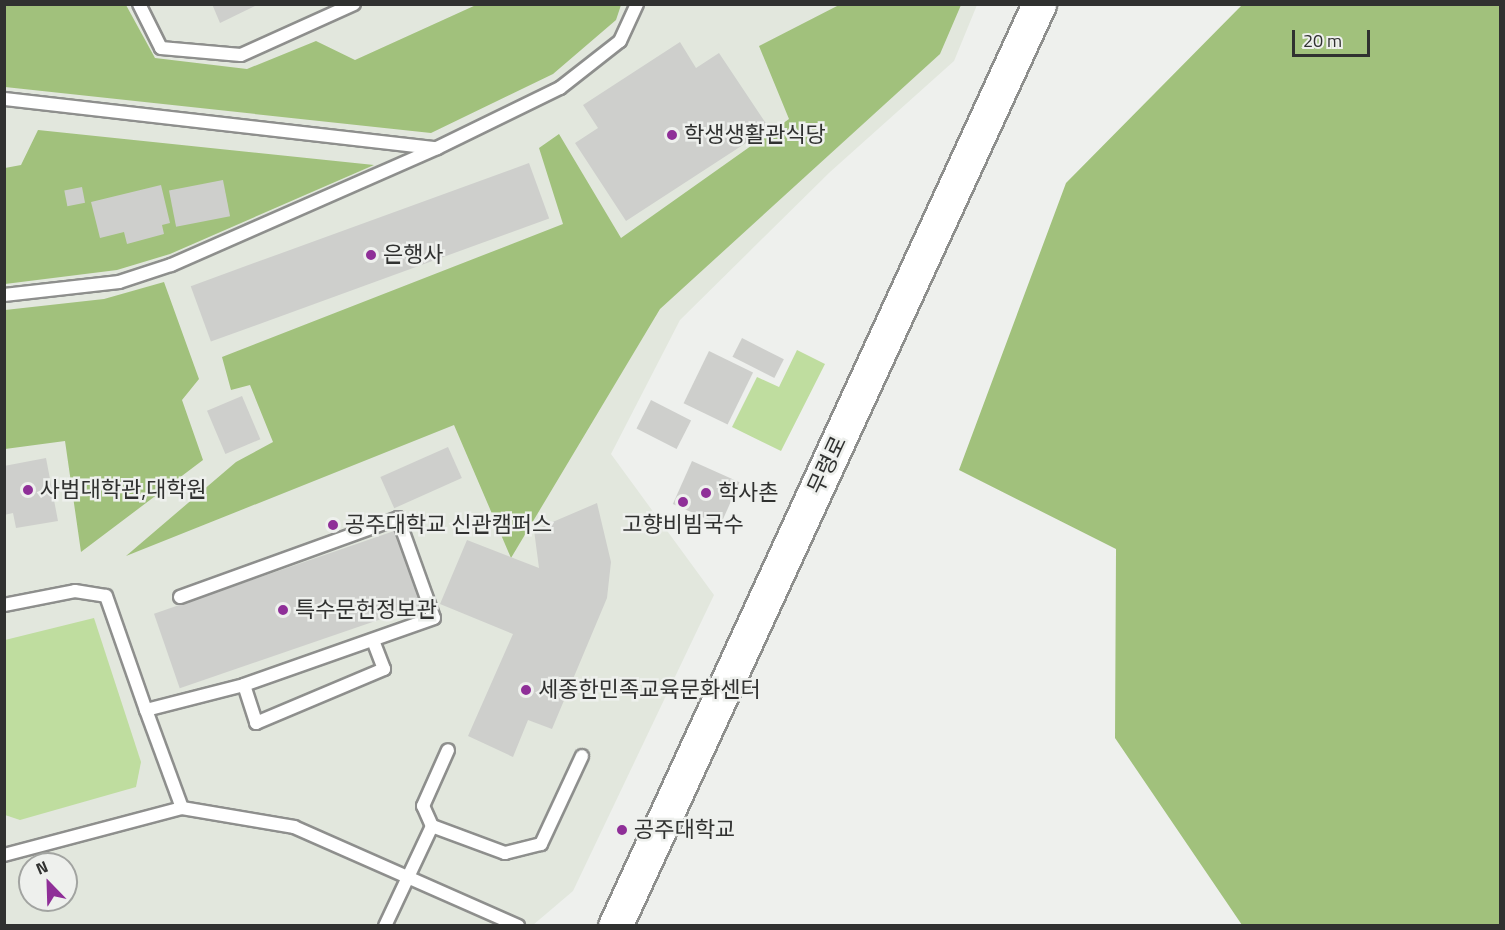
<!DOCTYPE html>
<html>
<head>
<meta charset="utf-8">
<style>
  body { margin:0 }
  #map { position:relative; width:1505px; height:930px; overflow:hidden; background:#eef0ed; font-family:"Titillium Web","Noto Sans KR",sans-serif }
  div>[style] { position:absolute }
  .built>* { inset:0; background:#e2e7dd }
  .green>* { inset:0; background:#bfdd9f }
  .forest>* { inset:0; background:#a1c17c }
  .building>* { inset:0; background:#cecfcc; transform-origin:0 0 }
  .roads { filter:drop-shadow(2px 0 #8e8f8d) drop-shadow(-2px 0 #8e8f8d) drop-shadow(0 2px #8e8f8d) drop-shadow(0 -2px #8e8f8d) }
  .service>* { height:12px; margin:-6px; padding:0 6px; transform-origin:6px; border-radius:6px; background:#fff }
  .secondary>* { height:33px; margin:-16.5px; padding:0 16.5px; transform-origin:16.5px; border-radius:16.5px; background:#fff }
  .dots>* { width:16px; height:16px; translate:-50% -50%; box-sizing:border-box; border:3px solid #eef0ed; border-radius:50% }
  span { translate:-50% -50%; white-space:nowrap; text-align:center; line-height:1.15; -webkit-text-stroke:5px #eef0ed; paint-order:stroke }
  .poi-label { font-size:22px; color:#303130 }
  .left { translate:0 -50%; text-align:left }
  .street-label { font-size:22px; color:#303130 }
  .frame { position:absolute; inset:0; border:6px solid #303130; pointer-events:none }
  .north { position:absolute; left:18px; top:852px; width:60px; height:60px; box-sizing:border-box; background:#eef0ed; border:2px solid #a2a4a1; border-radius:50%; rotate:337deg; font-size:16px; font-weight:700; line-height:24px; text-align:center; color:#303130 }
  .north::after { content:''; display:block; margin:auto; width:21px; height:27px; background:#8f2f98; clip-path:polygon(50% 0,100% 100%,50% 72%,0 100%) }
  .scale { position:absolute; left:1292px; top:30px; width:78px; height:27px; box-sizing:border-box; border:3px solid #303130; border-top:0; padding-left:8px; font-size:18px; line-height:21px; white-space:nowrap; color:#303130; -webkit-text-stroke:4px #eef0ed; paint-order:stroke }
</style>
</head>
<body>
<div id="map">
  <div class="built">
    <i style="clip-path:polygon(evenodd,5px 5px,977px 5px,954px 61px,830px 172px,680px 320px,611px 454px,714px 595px,573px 891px,533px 925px,5px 926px,5px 5px,30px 864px,66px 864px,66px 900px,30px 900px,30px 864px)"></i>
  </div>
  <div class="green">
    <i style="clip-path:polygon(797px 350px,825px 364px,781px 451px,732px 427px,757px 377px,779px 387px)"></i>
    <i style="clip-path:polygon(94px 618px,141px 762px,136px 787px,20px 820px,5px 815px,5px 640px)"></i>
  </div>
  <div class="forest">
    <i style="clip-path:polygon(5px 4px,126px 5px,155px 58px,247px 69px,316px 41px,355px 60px,476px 5px,621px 5px,616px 20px,553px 74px,431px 133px,5px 87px)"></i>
    <i style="clip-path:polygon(839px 5px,961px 5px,940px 54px,660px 309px,511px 558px,454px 425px,126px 556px,236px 462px,273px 442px,250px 385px,231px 390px,222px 357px,563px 224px,539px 148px,559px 134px,621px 238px,789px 119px,759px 46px)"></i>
    <i style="clip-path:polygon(1242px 5px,1500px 5px,1500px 925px,1242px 925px,1115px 738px,1116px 549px,959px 470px,1066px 183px)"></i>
    <i style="clip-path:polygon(38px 130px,374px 165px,170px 254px,117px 270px,5px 284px,5px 168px,21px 165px)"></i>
    <i style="clip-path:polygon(164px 282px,199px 379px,182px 400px,203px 460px,81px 552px,65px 441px,5px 449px,5px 310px,104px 299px)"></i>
  </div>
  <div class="building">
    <i style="clip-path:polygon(212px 4px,259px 4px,220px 23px)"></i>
    <i style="clip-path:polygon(680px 42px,696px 68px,719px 53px,769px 128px,626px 221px,575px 143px,598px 128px,583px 105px)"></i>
    <i style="left:529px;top:163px;width:59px;height:360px;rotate:70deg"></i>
    <i style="left:223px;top:180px;width:37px;height:55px;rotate:79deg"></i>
    <i style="clip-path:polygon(161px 185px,170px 223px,162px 225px,164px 234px,127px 244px,124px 232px,100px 238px,91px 202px)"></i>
    <i style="left:82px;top:187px;width:16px;height:18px;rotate:79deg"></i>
    <i style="left:742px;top:338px;width:47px;height:21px;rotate:27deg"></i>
    <i style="left:709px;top:351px;width:49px;height:58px;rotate:26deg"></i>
    <i style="left:242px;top:396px;width:47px;height:38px;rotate:67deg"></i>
    <i style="left:651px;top:400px;width:45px;height:32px;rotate:27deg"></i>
    <i style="left:448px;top:447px;width:34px;height:74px;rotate:66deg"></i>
    <i style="clip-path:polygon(46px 458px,58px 521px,16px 528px,13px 513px,4px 515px,4px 466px)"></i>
    <i style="left:692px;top:461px;width:52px;height:47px;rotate:24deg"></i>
    <i style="clip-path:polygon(597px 503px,611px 562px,607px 598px,552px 729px,528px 720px,513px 757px,468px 736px,513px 634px,440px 604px,467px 540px,539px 568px,534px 530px)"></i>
    <i style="left:397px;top:530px;width:79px;height:257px;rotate:71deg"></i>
  </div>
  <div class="roads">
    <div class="service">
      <i style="left:139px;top:4px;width:49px;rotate:63.4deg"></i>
      <i style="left:161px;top:48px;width:80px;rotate:5deg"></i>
      <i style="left:241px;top:55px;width:124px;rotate:-24.3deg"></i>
      <i style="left:4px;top:99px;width:435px;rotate:6.5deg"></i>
      <i style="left:4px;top:295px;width:116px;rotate:-6.4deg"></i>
      <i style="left:119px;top:282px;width:55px;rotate:-18.1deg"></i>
      <i style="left:171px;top:265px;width:291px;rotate:-23.7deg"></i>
      <i style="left:437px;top:148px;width:137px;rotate:-26deg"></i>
      <i style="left:560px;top:88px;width:76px;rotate:-38.1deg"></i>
      <i style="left:620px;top:41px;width:41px;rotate:-65.3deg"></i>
      <i style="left:180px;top:597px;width:232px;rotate:-19.9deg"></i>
      <i style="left:398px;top:518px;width:106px;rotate:70.2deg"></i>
      <i style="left:434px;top:618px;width:201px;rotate:160.6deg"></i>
      <i style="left:244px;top:685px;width:101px;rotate:165.7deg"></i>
      <i style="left:146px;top:710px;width:104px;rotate:69.8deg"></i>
      <i style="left:4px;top:605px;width:72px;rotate:-11.2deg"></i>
      <i style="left:75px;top:591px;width:31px;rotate:9deg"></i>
      <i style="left:106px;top:596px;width:121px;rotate:70.7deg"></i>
      <i style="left:244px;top:685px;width:40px;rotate:72deg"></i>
      <i style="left:256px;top:723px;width:139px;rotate:-22.9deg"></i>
      <i style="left:384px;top:669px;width:31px;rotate:-111deg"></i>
      <i style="left:432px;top:826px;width:22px;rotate:-114deg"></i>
      <i style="left:423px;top:806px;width:61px;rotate:-65.9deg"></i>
      <i style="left:4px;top:855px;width:184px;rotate:-14.8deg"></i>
      <i style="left:182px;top:808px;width:114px;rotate:9.6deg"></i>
      <i style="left:294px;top:827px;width:245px;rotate:23.8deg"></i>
      <i style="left:385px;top:926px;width:110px;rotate:-64.8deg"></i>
      <i style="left:432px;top:826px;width:78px;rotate:20.3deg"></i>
      <i style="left:505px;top:853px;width:37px;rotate:-14deg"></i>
      <i style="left:541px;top:844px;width:97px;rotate:-65deg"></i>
    </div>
    <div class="secondary">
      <i style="left:615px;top:926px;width:1015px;rotate:-65.3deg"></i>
    </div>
  </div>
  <div class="dots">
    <i style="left:672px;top:135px;background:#8f2f98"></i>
    <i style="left:371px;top:255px;background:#8f2f98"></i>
    <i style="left:28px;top:490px;background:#8f2f98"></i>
    <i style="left:706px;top:493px;background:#8f2f98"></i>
    <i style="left:683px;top:502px;background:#8f2f98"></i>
    <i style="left:333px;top:525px;background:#8f2f98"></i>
    <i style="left:283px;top:610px;background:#8f2f98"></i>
    <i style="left:526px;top:690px;background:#8f2f98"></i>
    <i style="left:622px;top:830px;background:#8f2f98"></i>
  </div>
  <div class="poi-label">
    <span class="left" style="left:684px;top:135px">학생생활관식당</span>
    <span class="left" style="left:383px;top:255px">은행사</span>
    <span class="left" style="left:40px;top:490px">사범대학관,대학원</span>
    <span class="left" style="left:718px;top:493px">학사촌</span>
    <span class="left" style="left:345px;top:525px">공주대학교 신관캠퍼스</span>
    <span style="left:683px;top:525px">고향비빔국수</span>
    <span class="left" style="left:295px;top:610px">특수문헌정보관</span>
    <span class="left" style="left:538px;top:690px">세종한민족교육문화센터</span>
    <span class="left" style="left:634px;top:830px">공주대학교</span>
  </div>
  <div class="street-label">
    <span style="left:827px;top:465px;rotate:-65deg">무령로</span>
  </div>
  <div class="frame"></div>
  <div class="north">N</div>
  <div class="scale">20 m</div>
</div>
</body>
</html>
